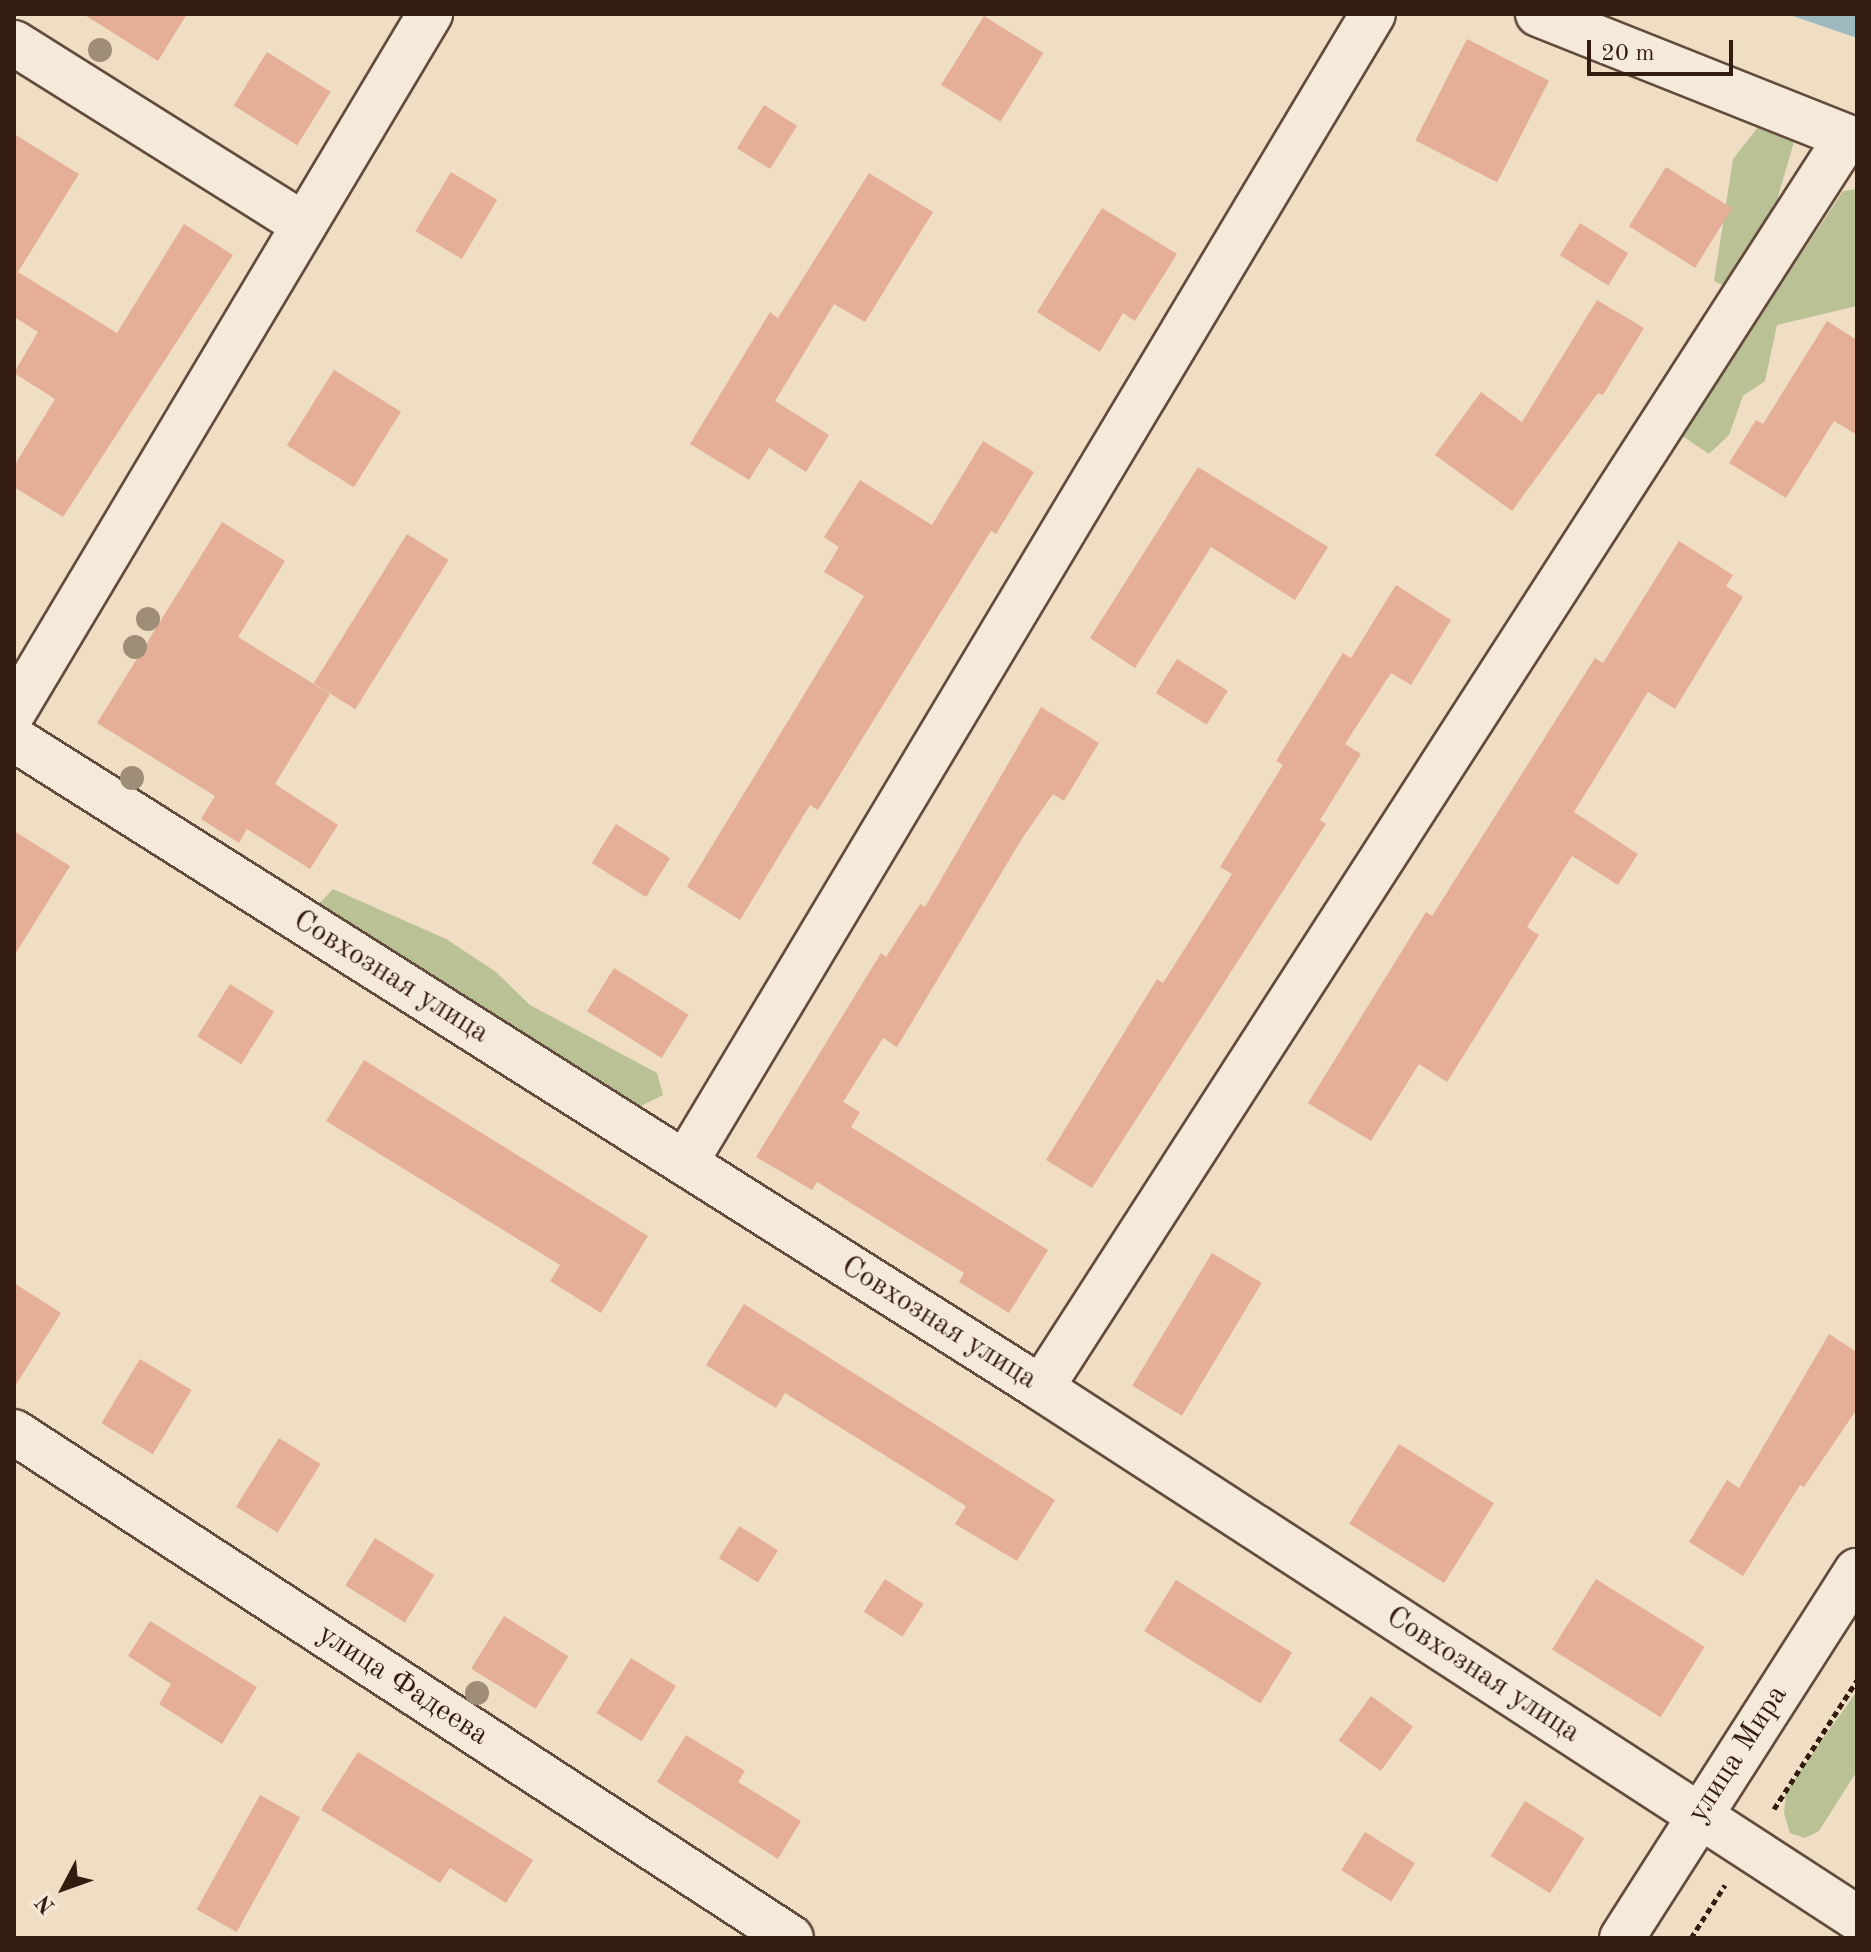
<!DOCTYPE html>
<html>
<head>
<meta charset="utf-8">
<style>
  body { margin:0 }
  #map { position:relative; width:1871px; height:1952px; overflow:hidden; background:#efdec4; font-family:"Old Standard TT",serif }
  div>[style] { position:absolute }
  .green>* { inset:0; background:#bac194 }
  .water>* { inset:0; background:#9eb9be }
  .building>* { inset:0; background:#e4af96; transform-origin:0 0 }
  .path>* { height:5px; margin-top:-2.5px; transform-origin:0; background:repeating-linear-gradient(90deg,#331b10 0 6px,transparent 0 10px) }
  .roads { filter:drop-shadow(2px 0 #624c3d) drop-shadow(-2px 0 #624c3d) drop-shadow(0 2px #624c3d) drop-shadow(0 -2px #624c3d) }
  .minor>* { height:44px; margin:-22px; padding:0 22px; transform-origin:22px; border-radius:22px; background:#f5ead9 }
  .secondary>* { height:44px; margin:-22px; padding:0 22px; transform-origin:22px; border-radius:22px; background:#f5ead9 }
  .trees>* { width:24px; height:24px; margin:-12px; border-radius:50%; background:#9e8e77 }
  span { translate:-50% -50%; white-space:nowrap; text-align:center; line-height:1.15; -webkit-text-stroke:6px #f5ead9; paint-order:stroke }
  .street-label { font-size:30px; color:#331b10 }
  .frame { position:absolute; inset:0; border:16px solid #331b10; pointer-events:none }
  .north { position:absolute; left:24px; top:1848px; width:80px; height:80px; -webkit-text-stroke:6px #f5ead9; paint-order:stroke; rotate:229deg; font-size:22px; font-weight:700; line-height:32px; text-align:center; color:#331b10 }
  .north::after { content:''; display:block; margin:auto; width:28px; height:36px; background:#331b10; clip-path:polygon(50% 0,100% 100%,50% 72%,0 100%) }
  .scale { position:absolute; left:1587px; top:40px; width:146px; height:36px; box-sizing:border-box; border:4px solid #331b10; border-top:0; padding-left:10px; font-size:24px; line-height:28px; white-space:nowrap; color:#331b10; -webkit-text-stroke:6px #f5ead9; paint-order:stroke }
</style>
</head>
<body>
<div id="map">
  <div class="green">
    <i style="clip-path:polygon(1762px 122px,1796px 135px,1772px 217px,1737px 292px,1714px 281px,1733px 159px)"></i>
    <i style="clip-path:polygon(1857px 189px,1857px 306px,1777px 325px,1765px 381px,1743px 396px,1729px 435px,1709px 454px,1681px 435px,1843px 191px)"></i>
    <i style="clip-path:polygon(333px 889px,446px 939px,496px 972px,530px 1005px,657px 1073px,663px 1095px,633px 1110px,314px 909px)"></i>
    <i style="clip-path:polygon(1857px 1691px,1857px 1771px,1819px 1831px,1805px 1838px,1790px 1833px,1784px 1813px,1786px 1791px)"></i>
  </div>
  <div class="water">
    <i style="clip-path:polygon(1787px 14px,1857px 14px,1857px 38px)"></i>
  </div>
  <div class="building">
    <i style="clip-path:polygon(83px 14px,187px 14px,158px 61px)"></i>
    <i style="left:984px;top:16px;width:70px;height:81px;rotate:32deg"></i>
    <i style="left:1467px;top:39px;width:92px;height:114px;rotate:27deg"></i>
    <i style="left:267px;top:52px;width:75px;height:63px;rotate:32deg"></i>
    <i style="left:764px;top:105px;width:39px;height:51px;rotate:32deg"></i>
    <i style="clip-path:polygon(14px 134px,79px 174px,18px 272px,117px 333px,184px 224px,233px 255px,63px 517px,14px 487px,14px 466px,55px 399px,14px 373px,38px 332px,14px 317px)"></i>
    <i style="left:1666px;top:167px;width:78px;height:70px;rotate:32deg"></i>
    <i style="left:451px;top:172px;width:54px;height:69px;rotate:31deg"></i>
    <i style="clip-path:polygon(869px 173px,933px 212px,865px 322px,834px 304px,775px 401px,829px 435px,806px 472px,769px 448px,749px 480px,690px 444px,770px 312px,778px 318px)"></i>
    <i style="clip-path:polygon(1102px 208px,1177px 254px,1135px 321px,1123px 313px,1100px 352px,1037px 312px)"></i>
    <i style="left:1580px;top:223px;width:57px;height:38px;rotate:32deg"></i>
    <i style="clip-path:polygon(1597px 300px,1644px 328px,1603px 395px,1598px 393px,1512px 511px,1435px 455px,1481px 392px,1522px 422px)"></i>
    <i style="clip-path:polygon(1827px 321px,1857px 340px,1857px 435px,1834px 421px,1786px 498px,1729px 463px,1756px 420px,1763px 424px)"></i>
    <i style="left:334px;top:370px;width:79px;height:89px;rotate:32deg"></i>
    <i style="clip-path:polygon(983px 441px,1034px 472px,996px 534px,991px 531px,818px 810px,810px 805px,740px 920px,687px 887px,864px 596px,824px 572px,839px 547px,824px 537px,860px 480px,932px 525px)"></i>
    <i style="clip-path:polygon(1198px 467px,1328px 547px,1295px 600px,1211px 547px,1135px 668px,1090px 638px)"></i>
    <i style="clip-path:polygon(222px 522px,285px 561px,238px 637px,330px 694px,275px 784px,338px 825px,310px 869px,247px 829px,239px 843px,201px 819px,215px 796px,97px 723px)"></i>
    <i style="left:407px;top:534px;width:49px;height:176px;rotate:32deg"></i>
    <i style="clip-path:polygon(1679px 541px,1733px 575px,1726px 586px,1743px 597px,1675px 709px,1648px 692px,1574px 812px,1638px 854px,1618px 885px,1572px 856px,1527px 927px,1539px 935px,1447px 1082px,1419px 1064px,1371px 1141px,1308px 1103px,1426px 912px,1432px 916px,1595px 658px,1603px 663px)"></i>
    <i style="clip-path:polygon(1396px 585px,1451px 620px,1411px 685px,1391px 673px,1345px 744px,1361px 754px,1320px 820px,1326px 824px,1092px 1188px,1046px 1160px,1157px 979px,1163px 983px,1232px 874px,1220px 867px,1283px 765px,1276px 761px,1343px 653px,1351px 658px)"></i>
    <i style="left:1177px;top:659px;width:60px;height:40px;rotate:32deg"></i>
    <i style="clip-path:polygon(1041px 707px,1099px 743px,1064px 801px,1053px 794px,1023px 837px,897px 1047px,883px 1038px,843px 1102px,860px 1112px,851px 1127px,1048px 1250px,1009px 1313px,959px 1282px,964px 1273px,817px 1182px,812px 1190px,756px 1157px,881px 953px,886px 957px,920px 904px,925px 907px)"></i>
    <i style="left:616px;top:824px;width:64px;height:46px;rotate:32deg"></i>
    <i style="clip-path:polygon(14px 831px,70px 866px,14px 956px)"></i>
    <i style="left:614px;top:968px;width:88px;height:51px;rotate:32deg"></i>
    <i style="left:230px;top:984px;width:52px;height:62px;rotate:32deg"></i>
    <i style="clip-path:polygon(364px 1060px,648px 1236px,601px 1313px,550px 1281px,560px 1265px,326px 1121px)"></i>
    <i style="left:1212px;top:1253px;width:58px;height:155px;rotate:31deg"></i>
    <i style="clip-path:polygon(14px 1283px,61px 1313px,14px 1388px)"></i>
    <i style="clip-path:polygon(744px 1304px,1055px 1500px,1017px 1561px,955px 1524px,966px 1506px,785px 1393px,776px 1408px,706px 1365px)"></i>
    <i style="clip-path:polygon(1829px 1334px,1857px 1352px,1857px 1409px,1804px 1487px,1800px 1485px,1743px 1576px,1689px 1542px,1727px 1480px,1739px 1488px)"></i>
    <i style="left:140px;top:1359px;width:60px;height:75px;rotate:31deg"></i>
    <i style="left:279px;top:1438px;width:49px;height:81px;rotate:32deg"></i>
    <i style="left:1399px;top:1444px;width:112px;height:94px;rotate:32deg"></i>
    <i style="left:739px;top:1526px;width:46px;height:38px;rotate:32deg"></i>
    <i style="left:375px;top:1538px;width:70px;height:56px;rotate:32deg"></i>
    <i style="left:885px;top:1579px;width:46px;height:39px;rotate:33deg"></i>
    <i style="left:1596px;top:1579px;width:128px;height:83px;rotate:32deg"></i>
    <i style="left:1176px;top:1580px;width:137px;height:60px;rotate:32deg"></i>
    <i style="left:504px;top:1616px;width:76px;height:62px;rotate:32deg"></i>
    <i style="clip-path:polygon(150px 1621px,257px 1687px,222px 1744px,159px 1704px,171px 1684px,128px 1656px)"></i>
    <i style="left:631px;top:1658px;width:53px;height:65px;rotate:32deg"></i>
    <i style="left:1371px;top:1696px;width:52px;height:55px;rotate:36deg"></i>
    <i style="clip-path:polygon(686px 1735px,745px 1771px,738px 1782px,801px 1821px,778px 1859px,657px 1782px)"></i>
    <i style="clip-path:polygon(358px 1752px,533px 1860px,506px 1903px,450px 1868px,440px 1883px,321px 1810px)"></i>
    <i style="left:260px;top:1795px;width:46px;height:131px;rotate:29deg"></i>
    <i style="left:1525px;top:1801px;width:70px;height:65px;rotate:32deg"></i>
    <i style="left:1365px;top:1832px;width:59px;height:45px;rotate:32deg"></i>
  </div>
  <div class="path">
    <i style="left:1774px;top:1809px;width:153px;rotate:-57.2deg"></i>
    <i style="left:1691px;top:1938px;width:63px;rotate:-57.3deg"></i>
  </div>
  <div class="roads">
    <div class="minor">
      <i style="left:1538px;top:14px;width:343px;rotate:21.7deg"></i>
      <i style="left:14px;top:43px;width:342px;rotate:32.1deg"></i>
      <i style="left:14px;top:711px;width:812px;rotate:-59.17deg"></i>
      <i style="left:14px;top:739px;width:1215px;rotate:32.29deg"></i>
      <i style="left:1041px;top:1388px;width:973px;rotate:33deg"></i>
      <i style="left:685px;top:1163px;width:1339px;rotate:-59.09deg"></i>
      <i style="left:1041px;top:1388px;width:1488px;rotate:-57.21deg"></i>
      <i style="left:14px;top:1432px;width:927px;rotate:33.07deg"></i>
    </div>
    <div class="secondary">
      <i style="left:1622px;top:1938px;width:436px;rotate:-57.4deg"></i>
    </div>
  </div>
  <div class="trees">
    <i style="left:100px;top:50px"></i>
    <i style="left:148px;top:619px"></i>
    <i style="left:135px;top:647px"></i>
    <i style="left:132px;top:778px"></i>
    <i style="left:477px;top:1693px"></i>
  </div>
  <div class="street-label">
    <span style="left:391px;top:977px;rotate:32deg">Совхозная улица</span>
    <span style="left:939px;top:1323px;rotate:32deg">Совхозная улица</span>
    <span style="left:1483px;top:1675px;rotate:33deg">Совхозная улица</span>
    <span style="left:403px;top:1685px;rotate:33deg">улица Фадеева</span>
    <span style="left:1738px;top:1754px;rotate:-57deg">улица Мира</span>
  </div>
  <div class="frame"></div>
  <div class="north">N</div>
  <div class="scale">20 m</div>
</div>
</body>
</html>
